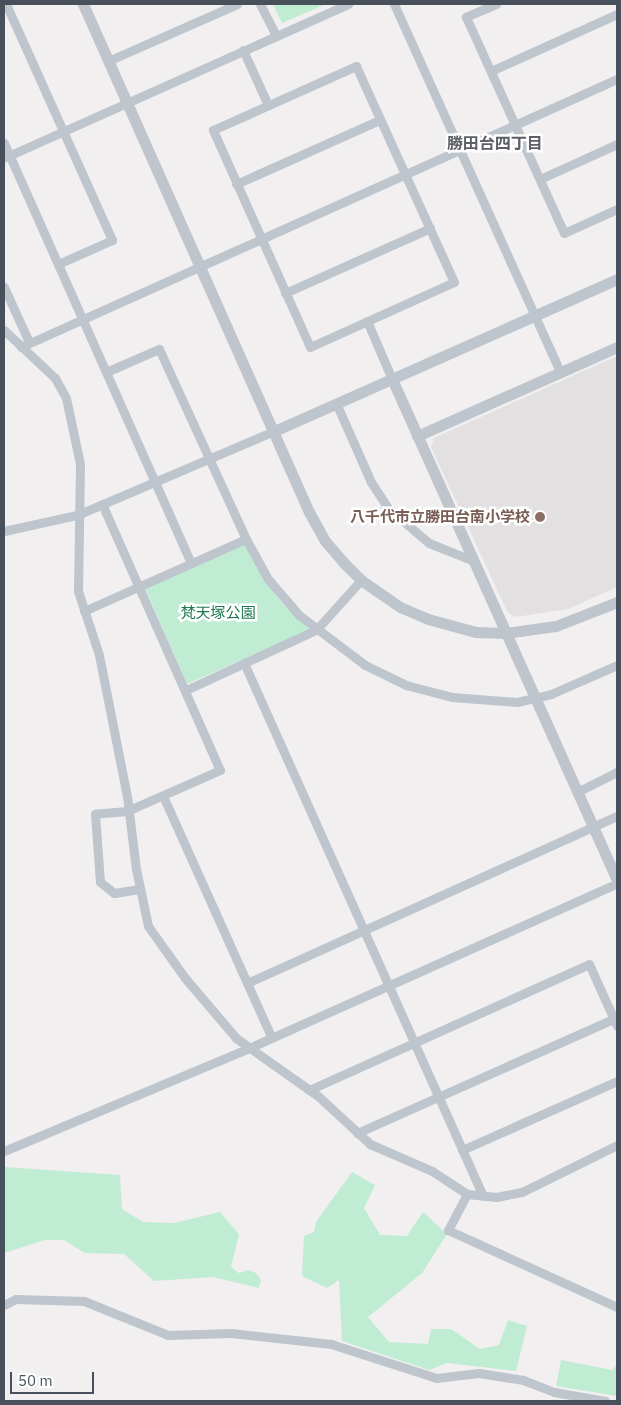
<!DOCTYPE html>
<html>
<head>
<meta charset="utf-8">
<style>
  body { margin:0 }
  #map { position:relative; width:621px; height:1405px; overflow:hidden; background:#f1efef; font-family:"IBM Plex Sans","Noto Sans JP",sans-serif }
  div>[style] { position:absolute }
  .education>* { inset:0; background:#e2e0e0 }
  .green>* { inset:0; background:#c0ecd3 }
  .minor>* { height:9px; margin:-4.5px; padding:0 4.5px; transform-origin:4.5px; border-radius:4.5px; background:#bec5cd }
  .tertiary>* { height:11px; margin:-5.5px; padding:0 5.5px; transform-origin:5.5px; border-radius:5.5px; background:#bec5cd }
  .dots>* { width:14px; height:14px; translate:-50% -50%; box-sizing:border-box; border:2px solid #fff; border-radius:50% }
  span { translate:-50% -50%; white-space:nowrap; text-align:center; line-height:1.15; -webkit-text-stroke:5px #fff; paint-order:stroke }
  .education-label { font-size:15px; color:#785e54; font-weight:700 }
  .right { translate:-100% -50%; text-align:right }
  .park-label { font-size:15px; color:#1d784f }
  .neighbourhood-label { font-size:16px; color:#5c5f63; font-weight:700 }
  .frame { position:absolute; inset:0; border:5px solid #48515b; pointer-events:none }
  .scale { position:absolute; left:10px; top:1372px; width:84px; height:22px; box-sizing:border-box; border:2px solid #48515b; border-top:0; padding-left:6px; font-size:15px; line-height:18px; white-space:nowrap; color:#48515b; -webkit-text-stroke:4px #fff; paint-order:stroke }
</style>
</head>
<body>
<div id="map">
  <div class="education">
    <i style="clip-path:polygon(617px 356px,617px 587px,568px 609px,516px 617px,508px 613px,431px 447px,434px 438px)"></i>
  </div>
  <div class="green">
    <i style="clip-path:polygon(273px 4px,326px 4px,282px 23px)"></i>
    <i style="clip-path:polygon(246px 543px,265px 582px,282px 603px,310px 630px,187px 684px,145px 588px)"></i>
    <i style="clip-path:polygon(4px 1167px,120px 1175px,122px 1209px,143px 1222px,174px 1223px,220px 1212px,239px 1234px,231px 1267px,239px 1273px,248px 1270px,256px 1273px,261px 1280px,259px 1288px,213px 1277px,154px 1281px,124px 1254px,85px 1253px,64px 1240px,45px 1240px,4px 1253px)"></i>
    <i style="clip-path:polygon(352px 1172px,375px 1185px,364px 1208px,380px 1235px,407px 1236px,423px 1212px,447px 1234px,422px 1273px,368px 1317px,389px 1342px,428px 1344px,431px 1329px,451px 1329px,480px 1349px,499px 1345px,508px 1320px,527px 1326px,516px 1371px,447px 1363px,429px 1370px,342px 1341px,339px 1280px,327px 1288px,302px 1276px,304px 1236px,314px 1232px,316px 1222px)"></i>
    <i style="clip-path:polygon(561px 1360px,612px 1370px,617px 1364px,617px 1396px,556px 1386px)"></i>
  </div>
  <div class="minor">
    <i style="left:6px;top:4px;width:259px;rotate:65.8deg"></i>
    <i style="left:112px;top:240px;width:59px;rotate:156deg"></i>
    <i style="left:260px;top:4px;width:35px;rotate:63deg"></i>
    <i style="left:394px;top:4px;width:404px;rotate:65.7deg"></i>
    <i style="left:496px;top:4px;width:33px;rotate:157deg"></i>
    <i style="left:466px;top:17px;width:237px;rotate:65.6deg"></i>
    <i style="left:564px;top:233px;width:58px;rotate:-24.4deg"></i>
    <i style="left:243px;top:50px;width:60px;rotate:65.6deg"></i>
    <i style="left:108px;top:61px;width:141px;rotate:-23.8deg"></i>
    <i style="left:356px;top:66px;width:237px;rotate:65.6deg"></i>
    <i style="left:454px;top:282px;width:158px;rotate:155.7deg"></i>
    <i style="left:310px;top:347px;width:238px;rotate:-114.1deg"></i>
    <i style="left:213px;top:130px;width:157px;rotate:-24.1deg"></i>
    <i style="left:491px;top:71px;width:138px;rotate:-24.3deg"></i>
    <i style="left:4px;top:143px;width:460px;rotate:66deg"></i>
    <i style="left:6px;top:157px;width:375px;rotate:-24.1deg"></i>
    <i style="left:540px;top:179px;width:85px;rotate:-24.4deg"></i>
    <i style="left:236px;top:184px;width:158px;rotate:-24deg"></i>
    <i style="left:4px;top:287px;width:60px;rotate:65.6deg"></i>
    <i style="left:285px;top:293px;width:159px;rotate:-24.1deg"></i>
    <i style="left:367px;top:321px;width:63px;rotate:66.7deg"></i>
    <i style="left:4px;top:330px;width:70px;rotate:43.3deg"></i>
    <i style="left:55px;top:378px;width:23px;rotate:61deg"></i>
    <i style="left:66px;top:398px;width:67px;rotate:78deg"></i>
    <i style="left:80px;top:464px;width:127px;rotate:90.9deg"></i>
    <i style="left:78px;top:591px;width:67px;rotate:71.8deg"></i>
    <i style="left:99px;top:655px;width:144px;rotate:78.8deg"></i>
    <i style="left:127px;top:796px;width:74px;rotate:83deg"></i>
    <i style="left:136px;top:869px;width:58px;rotate:78.1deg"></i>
    <i style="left:148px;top:926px;width:64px;rotate:54.6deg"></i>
    <i style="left:185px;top:978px;width:79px;rotate:49.6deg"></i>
    <i style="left:236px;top:1038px;width:100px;rotate:35.3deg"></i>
    <i style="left:318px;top:1096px;width:71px;rotate:42.7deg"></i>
    <i style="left:370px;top:1144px;width:68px;rotate:23.5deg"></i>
    <i style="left:432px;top:1171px;width:42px;rotate:33.3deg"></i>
    <i style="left:467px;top:1194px;width:29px;rotate:6deg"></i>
    <i style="left:496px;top:1197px;width:26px;rotate:-11deg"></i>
    <i style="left:522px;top:1192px;width:106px;rotate:-26.3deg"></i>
    <i style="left:21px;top:347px;width:653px;rotate:-24.21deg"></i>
    <i style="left:106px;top:372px;width:58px;rotate:-23.5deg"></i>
    <i style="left:159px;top:349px;width:209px;rotate:65.4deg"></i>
    <i style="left:246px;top:539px;width:46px;rotate:61.2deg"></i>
    <i style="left:268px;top:579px;width:48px;rotate:49.3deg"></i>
    <i style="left:299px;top:615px;width:83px;rotate:37.1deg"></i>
    <i style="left:365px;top:665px;width:46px;rotate:26deg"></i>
    <i style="left:406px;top:685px;width:48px;rotate:14.6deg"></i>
    <i style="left:452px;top:697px;width:65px;rotate:4.4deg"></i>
    <i style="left:517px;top:702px;width:35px;rotate:-13deg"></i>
    <i style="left:551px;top:694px;width:72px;rotate:-23.7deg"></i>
    <i style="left:336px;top:403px;width:86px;rotate:66.1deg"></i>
    <i style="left:371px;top:482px;width:31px;rotate:57deg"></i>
    <i style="left:388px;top:508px;width:54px;rotate:40.5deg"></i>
    <i style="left:429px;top:543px;width:48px;rotate:21.8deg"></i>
    <i style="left:102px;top:504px;width:291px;rotate:66.1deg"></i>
    <i style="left:220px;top:770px;width:102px;rotate:156.2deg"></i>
    <i style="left:127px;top:811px;width:32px;rotate:175deg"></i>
    <i style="left:95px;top:814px;width:68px;rotate:85.8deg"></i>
    <i style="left:100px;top:882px;width:18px;rotate:38deg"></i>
    <i style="left:114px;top:893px;width:26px;rotate:-9deg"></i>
    <i style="left:4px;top:531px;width:75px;rotate:-12.4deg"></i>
    <i style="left:77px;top:515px;width:212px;rotate:-23.1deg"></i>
    <i style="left:84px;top:611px;width:177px;rotate:-24deg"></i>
    <i style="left:244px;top:663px;width:584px;rotate:65.85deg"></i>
    <i style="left:186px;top:690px;width:143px;rotate:-24.8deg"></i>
    <i style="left:316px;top:630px;width:67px;rotate:-48deg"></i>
    <i style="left:577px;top:792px;width:45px;rotate:-26.6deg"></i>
    <i style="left:163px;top:796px;width:265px;rotate:65.8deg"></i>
    <i style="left:247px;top:983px;width:406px;rotate:-24.3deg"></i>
    <i style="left:309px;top:1090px;width:307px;rotate:-24.2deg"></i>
    <i style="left:589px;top:964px;width:68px;rotate:65.7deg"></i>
    <i style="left:357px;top:1133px;width:285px;rotate:-24deg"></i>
    <i style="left:462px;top:1150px;width:170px;rotate:-24deg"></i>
    <i style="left:4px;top:1151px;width:256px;rotate:-22.8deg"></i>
    <i style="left:240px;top:1052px;width:413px;rotate:-24.1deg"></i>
    <i style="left:467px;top:1194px;width:41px;rotate:117.8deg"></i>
    <i style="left:448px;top:1230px;width:186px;rotate:24.5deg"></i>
    <i style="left:4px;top:1305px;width:13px;rotate:-27deg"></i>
    <i style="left:16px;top:1299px;width:68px;rotate:1.7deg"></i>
    <i style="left:84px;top:1301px;width:91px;rotate:22deg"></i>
    <i style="left:168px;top:1335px;width:63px;rotate:-1.8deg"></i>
    <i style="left:231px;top:1333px;width:101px;rotate:6.3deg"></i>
    <i style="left:331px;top:1344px;width:110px;rotate:17.9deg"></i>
    <i style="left:436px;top:1378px;width:43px;rotate:-6.6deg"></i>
    <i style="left:479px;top:1373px;width:45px;rotate:9deg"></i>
    <i style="left:523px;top:1380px;width:33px;rotate:21deg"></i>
    <i style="left:554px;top:1392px;width:52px;rotate:10deg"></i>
  </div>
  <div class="tertiary">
    <i style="left:83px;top:4px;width:556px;rotate:66.02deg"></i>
    <i style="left:309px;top:512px;width:33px;rotate:61deg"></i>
    <i style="left:325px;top:541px;width:28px;rotate:49deg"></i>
    <i style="left:343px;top:562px;width:25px;rotate:45deg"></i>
    <i style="left:361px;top:580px;width:47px;rotate:34.7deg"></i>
    <i style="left:400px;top:607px;width:30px;rotate:23deg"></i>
    <i style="left:428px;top:619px;width:50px;rotate:15.2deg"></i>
    <i style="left:476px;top:632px;width:30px;rotate:2deg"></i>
    <i style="left:506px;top:633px;width:50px;rotate:-8deg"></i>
    <i style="left:556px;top:626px;width:66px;rotate:-21.5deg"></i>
    <i style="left:392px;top:379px;width:549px;rotate:65.82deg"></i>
    <i style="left:272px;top:432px;width:377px;rotate:-23.9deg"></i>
    <i style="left:417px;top:436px;width:219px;rotate:-24deg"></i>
  </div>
  <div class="dots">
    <i style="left:540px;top:517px;background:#8d6e63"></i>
  </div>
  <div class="education-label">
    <span class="right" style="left:530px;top:517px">八千代市立勝田台南小学校</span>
  </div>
  <div class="park-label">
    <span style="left:218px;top:613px">梵天塚公園</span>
  </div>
  <div class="neighbourhood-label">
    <span style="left:495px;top:143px">勝田台四丁目</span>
  </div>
  <div class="frame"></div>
  <div class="scale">50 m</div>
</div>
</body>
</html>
